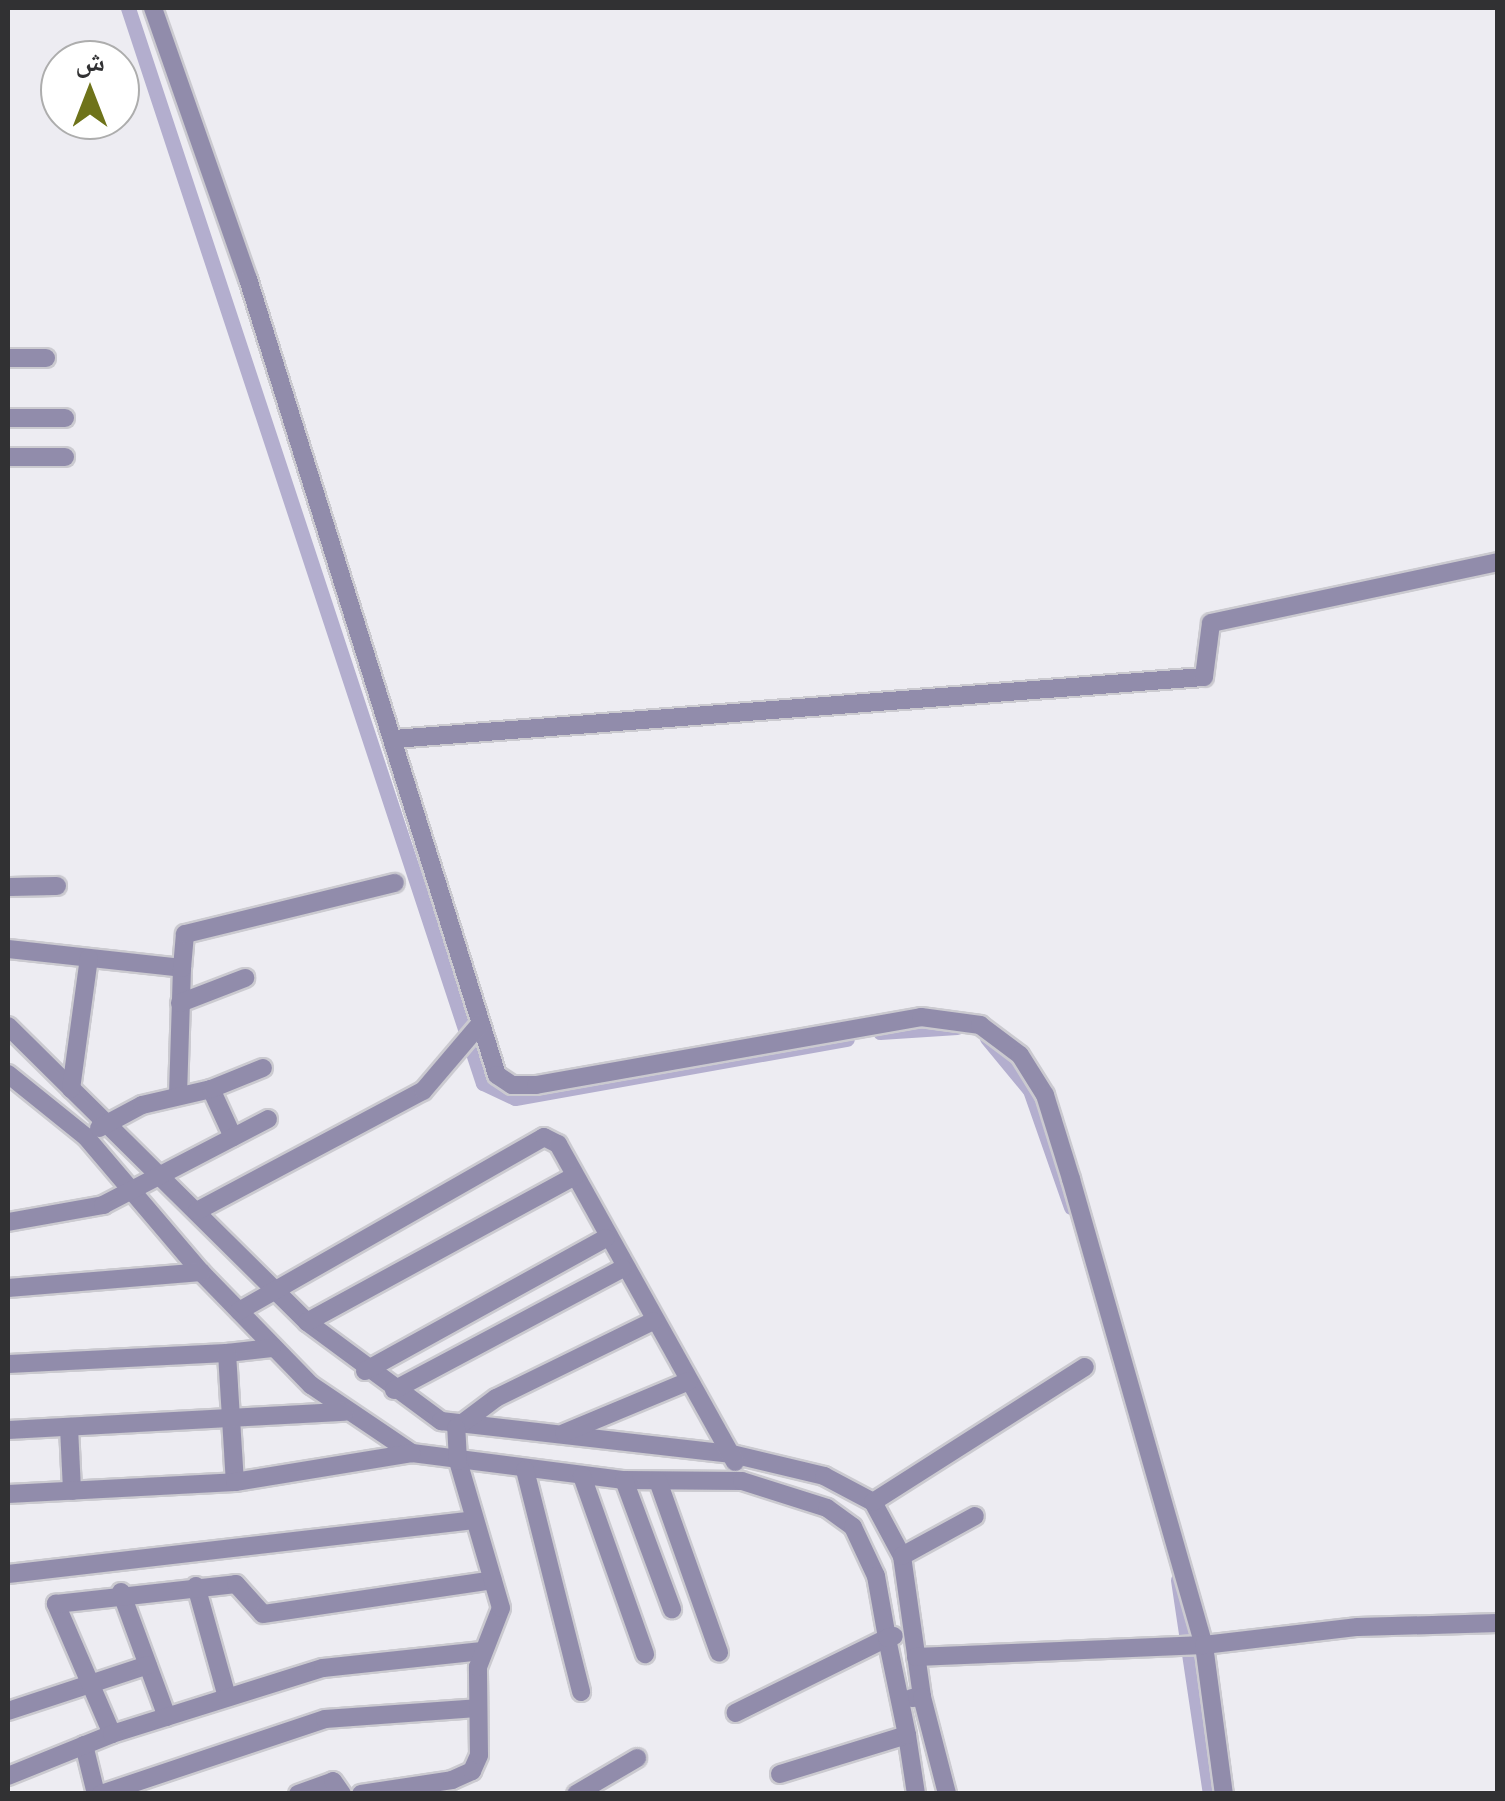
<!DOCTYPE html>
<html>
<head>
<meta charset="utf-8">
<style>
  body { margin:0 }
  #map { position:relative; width:1505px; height:1801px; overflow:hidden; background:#edecf2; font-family:Poppins,"Noto Naskh Arabic",sans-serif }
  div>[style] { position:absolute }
  .canal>* { height:15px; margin:-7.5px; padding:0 7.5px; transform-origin:7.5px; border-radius:7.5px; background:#b3aece }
  .roads { filter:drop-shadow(2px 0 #cbcad0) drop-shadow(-2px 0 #cbcad0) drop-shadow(0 2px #cbcad0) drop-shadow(0 -2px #cbcad0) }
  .minor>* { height:18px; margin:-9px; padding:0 9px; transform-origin:9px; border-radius:9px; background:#918cab }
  span { translate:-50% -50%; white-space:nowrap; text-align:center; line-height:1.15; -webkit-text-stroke:10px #fff; paint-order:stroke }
  .frame { position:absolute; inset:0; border:10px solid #313133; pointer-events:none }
  .north { position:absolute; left:40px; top:40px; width:100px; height:100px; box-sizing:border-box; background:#fff; border:2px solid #adadad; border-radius:50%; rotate:0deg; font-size:28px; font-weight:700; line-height:40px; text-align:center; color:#313133 }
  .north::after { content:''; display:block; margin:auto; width:35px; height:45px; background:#6e731a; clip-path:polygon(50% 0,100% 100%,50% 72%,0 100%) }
</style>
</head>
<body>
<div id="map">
  <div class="canal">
    <i style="left:128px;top:8px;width:1132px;rotate:71.73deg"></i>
    <i style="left:483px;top:1083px;width:35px;rotate:25deg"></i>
    <i style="left:515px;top:1098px;width:337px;rotate:-10.1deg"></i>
    <i style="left:880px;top:1032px;width:77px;rotate:-3.7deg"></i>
    <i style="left:987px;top:1038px;width:67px;rotate:50.4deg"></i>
    <i style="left:1030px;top:1090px;width:124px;rotate:70.7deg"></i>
    <i style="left:1178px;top:1580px;width:216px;rotate:81.5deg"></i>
  </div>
  <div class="roads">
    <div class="minor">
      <i style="left:153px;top:8px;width:287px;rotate:70.7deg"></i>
      <i style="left:248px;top:279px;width:834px;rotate:72.63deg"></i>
      <i style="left:497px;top:1075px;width:18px;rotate:34deg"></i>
      <i style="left:512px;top:1085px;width:24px"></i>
      <i style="left:536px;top:1085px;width:391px;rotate:-10deg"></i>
      <i style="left:921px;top:1017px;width:60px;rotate:7.7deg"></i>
      <i style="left:980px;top:1025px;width:50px;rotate:36.9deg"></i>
      <i style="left:1020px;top:1055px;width:47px;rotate:58deg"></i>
      <i style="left:1045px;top:1095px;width:88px;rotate:72.8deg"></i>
      <i style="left:1071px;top:1179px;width:485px;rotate:74.1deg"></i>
      <i style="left:1204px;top:1645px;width:150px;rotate:82.4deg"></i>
      <i style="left:8px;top:358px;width:38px"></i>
      <i style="left:8px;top:418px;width:57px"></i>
      <i style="left:8px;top:457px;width:57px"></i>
      <i style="left:394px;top:739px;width:812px;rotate:-4.38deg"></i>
      <i style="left:1204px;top:677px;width:54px;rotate:-82.6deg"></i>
      <i style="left:1211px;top:623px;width:293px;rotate:-12deg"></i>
      <i style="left:8px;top:887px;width:49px;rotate:-1.2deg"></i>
      <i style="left:8px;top:949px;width:175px;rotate:6.2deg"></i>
      <i style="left:182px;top:968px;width:128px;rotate:91.8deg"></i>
      <i style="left:182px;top:968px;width:34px;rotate:-85deg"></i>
      <i style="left:185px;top:934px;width:216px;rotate:-13.7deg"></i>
      <i style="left:180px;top:1003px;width:70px;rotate:-21deg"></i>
      <i style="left:8px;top:1026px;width:421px;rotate:44.7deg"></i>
      <i style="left:307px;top:1322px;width:167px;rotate:36.5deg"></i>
      <i style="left:441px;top:1421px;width:293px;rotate:6.5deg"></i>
      <i style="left:732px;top:1454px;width:95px;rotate:13.4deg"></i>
      <i style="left:824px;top:1476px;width:55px;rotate:28deg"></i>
      <i style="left:873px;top:1502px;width:61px;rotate:61.8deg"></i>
      <i style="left:902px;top:1556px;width:142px;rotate:81.9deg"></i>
      <i style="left:8px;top:1074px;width:100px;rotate:38.9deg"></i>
      <i style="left:86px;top:1137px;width:177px;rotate:49.6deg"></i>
      <i style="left:201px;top:1272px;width:158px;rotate:45.8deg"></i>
      <i style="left:311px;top:1385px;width:122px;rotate:34deg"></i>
      <i style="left:412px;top:1453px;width:214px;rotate:7.3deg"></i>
      <i style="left:624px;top:1480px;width:118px;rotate:0.5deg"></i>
      <i style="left:742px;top:1481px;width:89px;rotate:17.6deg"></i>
      <i style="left:827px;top:1508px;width:32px;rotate:36deg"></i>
      <i style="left:853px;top:1527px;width:54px;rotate:64.9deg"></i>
      <i style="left:876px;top:1576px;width:63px;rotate:79.9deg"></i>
      <i style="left:887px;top:1638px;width:169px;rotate:153.7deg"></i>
      <i style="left:71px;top:1089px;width:132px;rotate:-82.2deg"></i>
      <i style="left:211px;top:1089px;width:53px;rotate:65.4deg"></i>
      <i style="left:99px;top:1128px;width:49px;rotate:-28.1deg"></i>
      <i style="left:142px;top:1105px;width:71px;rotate:-13.1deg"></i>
      <i style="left:211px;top:1089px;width:56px;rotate:-22deg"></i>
      <i style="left:197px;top:1211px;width:256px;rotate:-28deg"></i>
      <i style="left:423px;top:1091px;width:88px;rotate:-49.6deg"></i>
      <i style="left:8px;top:1222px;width:97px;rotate:-10.1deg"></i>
      <i style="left:103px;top:1205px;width:186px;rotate:-27.5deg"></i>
      <i style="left:8px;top:1288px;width:194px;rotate:-4.7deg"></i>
      <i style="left:239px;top:1311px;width:351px;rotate:-29.7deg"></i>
      <i style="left:544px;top:1137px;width:16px;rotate:27deg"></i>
      <i style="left:558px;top:1144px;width:364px;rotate:60.9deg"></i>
      <i style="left:307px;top:1322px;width:305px;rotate:-28.6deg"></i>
      <i style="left:227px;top:1353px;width:45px;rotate:-6.3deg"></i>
      <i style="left:8px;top:1364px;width:219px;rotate:-2.9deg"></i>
      <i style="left:227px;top:1353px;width:129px;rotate:86.5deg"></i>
      <i style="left:365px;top:1371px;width:275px;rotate:-28.9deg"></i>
      <i style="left:394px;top:1390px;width:259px;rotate:-28deg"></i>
      <i style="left:69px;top:1427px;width:64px;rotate:87.3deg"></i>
      <i style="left:456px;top:1428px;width:50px;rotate:-36.9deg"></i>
      <i style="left:496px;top:1398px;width:175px;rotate:-26.1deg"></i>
      <i style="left:8px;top:1430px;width:337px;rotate:-3.1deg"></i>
      <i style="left:564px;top:1433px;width:135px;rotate:-22.6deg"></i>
      <i style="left:525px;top:1470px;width:229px;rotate:75.8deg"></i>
      <i style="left:582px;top:1476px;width:189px;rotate:70.5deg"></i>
      <i style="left:624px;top:1480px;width:138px;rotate:69.6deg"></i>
      <i style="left:658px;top:1481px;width:182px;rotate:70.4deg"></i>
      <i style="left:8px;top:1494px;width:227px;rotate:-3deg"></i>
      <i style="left:235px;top:1482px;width:179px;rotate:-9.3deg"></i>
      <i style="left:873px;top:1502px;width:251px;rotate:-32.5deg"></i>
      <i style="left:902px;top:1556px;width:83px;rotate:-28.7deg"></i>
      <i style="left:8px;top:1574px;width:469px;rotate:-6.6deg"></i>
      <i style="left:196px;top:1586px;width:115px;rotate:74.4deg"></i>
      <i style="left:121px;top:1592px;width:133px;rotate:69.8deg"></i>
      <i style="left:916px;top:1657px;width:288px;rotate:-2.4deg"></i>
      <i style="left:1204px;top:1645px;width:155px;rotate:-6.7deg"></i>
      <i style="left:1358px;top:1627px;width:140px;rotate:-1.6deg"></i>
      <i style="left:912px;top:1698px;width:10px;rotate:-6deg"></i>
      <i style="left:922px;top:1697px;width:100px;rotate:75.5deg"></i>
      <i style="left:8px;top:1711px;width:147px;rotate:-18.2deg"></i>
      <i style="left:112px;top:1734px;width:142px;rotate:-113.3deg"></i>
      <i style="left:56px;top:1604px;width:181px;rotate:-6.3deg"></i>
      <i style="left:236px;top:1584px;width:40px;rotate:48deg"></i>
      <i style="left:263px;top:1614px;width:232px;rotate:-8.4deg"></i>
      <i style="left:907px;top:1735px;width:60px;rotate:81.3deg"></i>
      <i style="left:84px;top:1745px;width:50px;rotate:76.2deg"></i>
      <i style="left:780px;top:1774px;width:133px;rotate:-17.1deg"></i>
      <i style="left:907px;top:1735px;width:99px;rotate:-101.7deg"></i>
      <i style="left:887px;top:1638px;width:7px;rotate:-16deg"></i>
      <i style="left:8px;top:1776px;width:112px;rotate:-22deg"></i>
      <i style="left:112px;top:1734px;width:221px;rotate:-17.4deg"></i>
      <i style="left:323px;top:1668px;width:160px;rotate:-6.1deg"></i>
      <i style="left:101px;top:1794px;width:236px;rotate:-18.5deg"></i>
      <i style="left:325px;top:1719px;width:152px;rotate:-4.1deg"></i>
      <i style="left:298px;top:1794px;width:37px;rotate:-20deg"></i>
      <i style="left:333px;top:1781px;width:16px;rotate:55deg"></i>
      <i style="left:361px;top:1794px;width:92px;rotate:-8.7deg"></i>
      <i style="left:452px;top:1780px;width:22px;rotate:-24deg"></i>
      <i style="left:472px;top:1771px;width:17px;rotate:-66deg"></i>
      <i style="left:479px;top:1755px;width:88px;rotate:-90.7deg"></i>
      <i style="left:478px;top:1667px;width:63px;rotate:-68.7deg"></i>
      <i style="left:501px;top:1608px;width:153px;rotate:-106.3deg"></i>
      <i style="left:458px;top:1461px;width:33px;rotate:-93deg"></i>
      <i style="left:576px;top:1794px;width:71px;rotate:-30.5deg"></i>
    </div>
  </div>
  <div class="frame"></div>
  <div class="north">ش</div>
</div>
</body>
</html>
